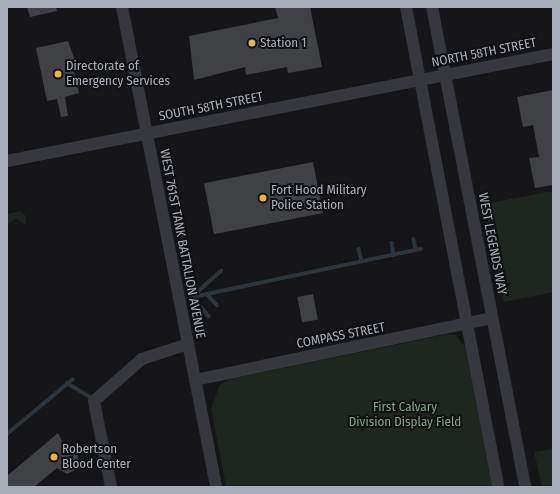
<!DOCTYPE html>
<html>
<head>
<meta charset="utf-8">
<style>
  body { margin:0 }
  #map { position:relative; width:560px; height:494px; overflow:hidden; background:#161618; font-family:"Fira Sans Condensed",sans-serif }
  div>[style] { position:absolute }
  .green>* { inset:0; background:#1e261f }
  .stream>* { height:3.5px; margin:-1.75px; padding:0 1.75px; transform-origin:1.75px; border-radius:1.75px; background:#2c353c }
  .building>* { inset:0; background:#404145; transform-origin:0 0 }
  .minor>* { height:12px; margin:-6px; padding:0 6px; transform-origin:6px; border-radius:6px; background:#37383d }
  .dots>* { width:11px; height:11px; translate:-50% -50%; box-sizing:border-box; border:2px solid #111113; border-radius:50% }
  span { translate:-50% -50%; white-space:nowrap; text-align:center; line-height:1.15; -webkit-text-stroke:4px #111113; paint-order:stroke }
  .poi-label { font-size:13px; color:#a8adb8 }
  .left { translate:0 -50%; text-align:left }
  .street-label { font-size:13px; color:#a8adb8 }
  .park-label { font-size:13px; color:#7fa381 }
  .frame { position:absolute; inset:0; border:8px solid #a8adb8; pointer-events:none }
</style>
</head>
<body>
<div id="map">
  <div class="green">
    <i style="clip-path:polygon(553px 191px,553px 292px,504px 302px,485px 204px)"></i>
    <i style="clip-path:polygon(20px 211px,26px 216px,25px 225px,16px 218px,7px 225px,7px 214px)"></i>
    <i style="clip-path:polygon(448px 334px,456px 335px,465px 347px,493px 487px,226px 487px,211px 408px,220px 385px,230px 379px)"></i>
    <i style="clip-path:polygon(553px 449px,553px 487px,542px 487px,534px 452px)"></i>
  </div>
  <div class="stream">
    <i style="left:414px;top:239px;width:11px;rotate:80deg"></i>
    <i style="left:392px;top:243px;width:12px;rotate:81deg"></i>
    <i style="left:359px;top:249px;width:12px;rotate:76deg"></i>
    <i style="left:207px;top:294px;width:15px;rotate:48deg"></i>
    <i style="left:188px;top:298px;width:238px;rotate:-11.9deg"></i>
    <i style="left:209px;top:317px;width:26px;rotate:-130deg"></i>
    <i style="left:192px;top:297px;width:39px;rotate:-42deg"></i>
    <i style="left:67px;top:383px;width:26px;rotate:31deg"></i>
    <i style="left:7px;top:434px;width:85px;rotate:-39.7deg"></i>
  </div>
  <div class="building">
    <i style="clip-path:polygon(27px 7px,56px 7px,57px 11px,30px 17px)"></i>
    <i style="clip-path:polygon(275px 7px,310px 7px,322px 67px,288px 73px,287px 67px,246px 75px,245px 67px,194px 80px,189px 36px,278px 18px)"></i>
    <i style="clip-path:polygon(68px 41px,77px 66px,73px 67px,79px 93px,65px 97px,68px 116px,61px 117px,57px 99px,47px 101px,36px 48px)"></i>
    <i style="clip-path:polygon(553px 90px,553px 185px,535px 188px,529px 158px,539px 157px,533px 125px,523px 127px,517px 97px)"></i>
    <i style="left:313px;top:162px;width:52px;height:111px;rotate:79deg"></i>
    <i style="left:313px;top:294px;width:26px;height:16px;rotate:79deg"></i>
    <i style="clip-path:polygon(58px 433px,65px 447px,78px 454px,77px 469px,67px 474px,57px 468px,34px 487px,7px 487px,7px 476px)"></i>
  </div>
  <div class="minor">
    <i style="left:122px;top:7px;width:489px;rotate:78.9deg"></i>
    <i style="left:406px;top:7px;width:489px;rotate:79.1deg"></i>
    <i style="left:432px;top:7px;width:489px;rotate:79deg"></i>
    <i style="left:7px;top:161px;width:556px;rotate:-11.09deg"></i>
    <i style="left:195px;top:380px;width:303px;rotate:-11.8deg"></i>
    <i style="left:111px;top:487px;width:88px;rotate:-101.2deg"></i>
    <i style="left:94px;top:401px;width:64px;rotate:-41.2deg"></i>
    <i style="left:142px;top:359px;width:48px;rotate:-18.1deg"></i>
  </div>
  <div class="dots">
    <i style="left:252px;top:43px;background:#f2b134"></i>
    <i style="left:58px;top:74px;background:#f2b134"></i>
    <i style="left:263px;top:198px;background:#f2b134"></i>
    <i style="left:54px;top:457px;background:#f2b134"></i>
  </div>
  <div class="poi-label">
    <span class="left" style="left:260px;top:43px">Station 1</span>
    <span class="left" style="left:66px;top:74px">Directorate of<br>Emergency Services</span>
    <span class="left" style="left:271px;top:198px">Fort Hood Military<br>Police Station</span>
    <span class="left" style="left:62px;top:457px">Robertson<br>Blood Center</span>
  </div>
  <div class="street-label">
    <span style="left:484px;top:53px;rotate:-11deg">NORTH 58TH STREET</span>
    <span style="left:211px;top:107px;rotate:-11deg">SOUTH 58TH STREET</span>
    <span style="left:182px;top:244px;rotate:79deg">WEST 761ST TANK BATTALION AVENUE</span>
    <span style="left:492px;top:244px;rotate:79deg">WEST LEGENDS WAY</span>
    <span style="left:341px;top:336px;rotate:-11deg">COMPASS STREET</span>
  </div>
  <div class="park-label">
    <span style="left:405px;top:415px">First Calvary<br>Division Display Field</span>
  </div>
  <div class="frame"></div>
</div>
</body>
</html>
